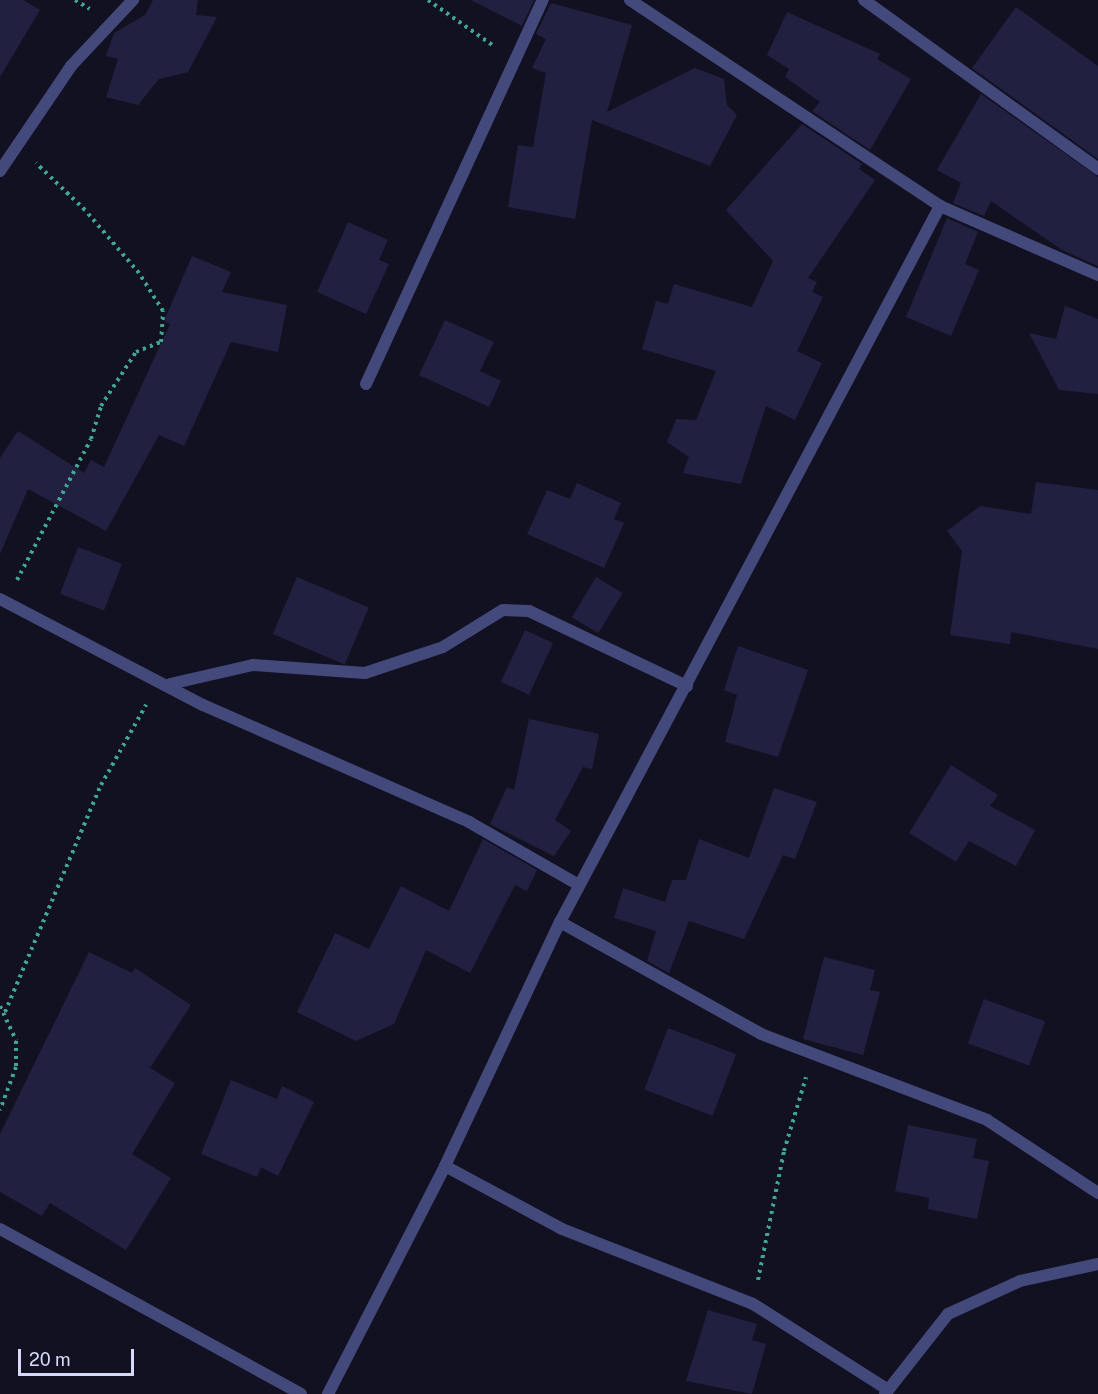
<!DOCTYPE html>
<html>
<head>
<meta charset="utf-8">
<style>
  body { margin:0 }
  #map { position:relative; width:1098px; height:1394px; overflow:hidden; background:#121122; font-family:"Public Sans",sans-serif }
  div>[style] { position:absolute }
  .building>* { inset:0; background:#222041; transform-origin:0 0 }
  .path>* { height:4px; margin-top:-2px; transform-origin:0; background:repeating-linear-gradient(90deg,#3fa791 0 3px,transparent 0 7.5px) }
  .street>* { height:12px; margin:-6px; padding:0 6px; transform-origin:6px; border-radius:6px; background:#43497b }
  span { translate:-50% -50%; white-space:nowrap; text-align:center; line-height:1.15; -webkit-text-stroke:5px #121122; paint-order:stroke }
  .scale { position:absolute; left:18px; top:1349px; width:116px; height:27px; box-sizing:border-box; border:3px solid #d8d9fa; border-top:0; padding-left:8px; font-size:18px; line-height:21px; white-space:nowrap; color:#d8d9fa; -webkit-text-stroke:4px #121122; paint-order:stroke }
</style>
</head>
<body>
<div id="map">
  <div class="building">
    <i style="clip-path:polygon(0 0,23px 0,40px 10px,0 77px)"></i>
    <i style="clip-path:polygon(153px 0,198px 0,196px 15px,217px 17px,188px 72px,159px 79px,138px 105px,106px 97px,118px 59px,106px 56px,114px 33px,145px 15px)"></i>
    <i style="clip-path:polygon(471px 0,534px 0,522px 26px)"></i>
    <i style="clip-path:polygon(551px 3px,632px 25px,607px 112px,695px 68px,724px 79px,727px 105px,737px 115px,710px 166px,592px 120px,575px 219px,508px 207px,518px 145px,533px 147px,546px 73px,532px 68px,546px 39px,536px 34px)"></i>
    <i style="clip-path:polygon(1016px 7px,1098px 66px,1098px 159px,972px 68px)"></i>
    <i style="clip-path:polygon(787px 12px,880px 54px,877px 59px,911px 79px,870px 150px,812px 111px,820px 102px,785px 77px,789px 69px,767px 55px)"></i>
    <i style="clip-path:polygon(981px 94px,1098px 177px,1098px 266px,1062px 250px,991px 201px,984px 216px,953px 203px,961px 183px,937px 170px)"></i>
    <i style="clip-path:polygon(802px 124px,862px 164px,859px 169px,875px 180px,808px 278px,817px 282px,812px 292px,823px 297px,797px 351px,822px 363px,795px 420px,766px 406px,741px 484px,683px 473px,689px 457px,667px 442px,676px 419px,696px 420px,716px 371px,642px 349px,656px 301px,668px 304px,674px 284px,752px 307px,773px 261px,726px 210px)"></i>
    <i style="clip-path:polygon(947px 218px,978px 232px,965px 264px,979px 270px,951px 336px,906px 317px)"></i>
    <i style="clip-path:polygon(348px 222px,388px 240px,379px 260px,389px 264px,366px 314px,317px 292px)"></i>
    <i style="clip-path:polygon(192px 256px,231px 272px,222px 292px,287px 305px,278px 352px,231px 342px,184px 446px,159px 435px,106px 531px,28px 489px,0 554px,0 458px,18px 431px,84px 473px,91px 460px,104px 467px,170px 324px,164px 321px)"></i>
    <i style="clip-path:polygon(1065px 306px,1098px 319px,1098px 394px,1059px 390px,1029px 333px,1056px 339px)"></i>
    <i style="clip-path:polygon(445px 320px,494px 342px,480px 371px,501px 381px,489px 407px,419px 375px)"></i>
    <i style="clip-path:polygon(1036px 482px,1098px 490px,1098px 649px,1011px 632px,1010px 644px,950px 635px,962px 551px,947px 531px,980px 506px,1031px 514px)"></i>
    <i style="clip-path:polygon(577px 483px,621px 503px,614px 519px,624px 523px,604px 568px,527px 534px,547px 490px,570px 499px)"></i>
    <i style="left:78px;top:547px;width:47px;height:50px;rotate:21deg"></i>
    <i style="left:297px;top:577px;width:78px;height:62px;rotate:23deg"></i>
    <i style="left:596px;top:577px;width:31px;height:47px;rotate:31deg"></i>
    <i style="left:525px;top:630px;width:31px;height:57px;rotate:25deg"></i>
    <i style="clip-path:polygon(738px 646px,808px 670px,778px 757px,725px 742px,737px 695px,724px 690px)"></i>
    <i style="clip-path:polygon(529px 719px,599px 734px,592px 769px,583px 767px,555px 820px,571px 831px,554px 856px,490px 824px,507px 787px,514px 790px)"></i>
    <i style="clip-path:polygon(951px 765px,998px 795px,990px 806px,1035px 830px,1016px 866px,969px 841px,956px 862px,909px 833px)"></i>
    <i style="clip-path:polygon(774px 788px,817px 802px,795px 859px,783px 855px,744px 939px,689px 921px,669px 973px,647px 961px,656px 931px,614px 918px,623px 888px,665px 902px,672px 880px,686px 880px,699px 839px,749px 858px)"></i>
    <i style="clip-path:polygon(483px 839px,537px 870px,527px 891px,515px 885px,470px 973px,426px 950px,394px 1024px,356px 1041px,297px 1012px,335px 933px,369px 949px,401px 886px,449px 911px)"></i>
    <i style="clip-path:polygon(89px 952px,132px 973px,135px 968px,191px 1005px,150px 1068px,175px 1083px,132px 1154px,171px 1178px,126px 1250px,50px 1203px,42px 1216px,0 1192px,0 1134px)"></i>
    <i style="clip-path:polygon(824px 957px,875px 970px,870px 990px,880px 992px,863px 1055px,803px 1039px)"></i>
    <i style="left:984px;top:999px;width:65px;height:47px;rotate:20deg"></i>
    <i style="left:668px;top:1028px;width:73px;height:66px;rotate:21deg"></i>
    <i style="clip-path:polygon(231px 1080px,277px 1099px,282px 1086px,314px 1102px,278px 1176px,261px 1167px,257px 1177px,201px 1154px)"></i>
    <i style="clip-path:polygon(908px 1125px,977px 1139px,973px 1158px,989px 1161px,977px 1219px,928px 1209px,929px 1198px,895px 1191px)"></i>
    <i style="clip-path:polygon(708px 1310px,757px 1324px,752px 1340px,766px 1344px,752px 1394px,686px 1381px)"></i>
  </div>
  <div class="path">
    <i style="left:75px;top:0;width:17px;rotate:31deg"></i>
    <i style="left:428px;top:0;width:80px;rotate:34.9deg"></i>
    <i style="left:17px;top:580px;width:159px;rotate:-62.3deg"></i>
    <i style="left:91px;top:439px;width:34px;rotate:-73deg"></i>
    <i style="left:101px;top:406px;width:64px;rotate:-57.1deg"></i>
    <i style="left:136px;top:352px;width:27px;rotate:-22deg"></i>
    <i style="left:161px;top:342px;width:31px;rotate:-86deg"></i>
    <i style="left:163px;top:311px;width:45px;rotate:-122.3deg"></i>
    <i style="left:139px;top:273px;width:83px;rotate:-130.6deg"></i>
    <i style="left:85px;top:210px;width:68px;rotate:-136.2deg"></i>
    <i style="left:0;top:1006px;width:38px;rotate:65deg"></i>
    <i style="left:16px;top:1041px;width:26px;rotate:90deg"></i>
    <i style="left:16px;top:1067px;width:46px;rotate:110.4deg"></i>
    <i style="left:5px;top:1012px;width:246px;rotate:-67.1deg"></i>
    <i style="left:101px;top:785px;width:92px;rotate:-60.6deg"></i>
    <i style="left:758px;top:1280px;width:132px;rotate:-78.6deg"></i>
    <i style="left:784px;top:1151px;width:77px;rotate:-73.4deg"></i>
  </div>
  <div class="street">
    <i style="left:630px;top:0;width:372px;rotate:33.6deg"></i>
    <i style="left:940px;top:206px;width:172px;rotate:23.6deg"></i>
    <i style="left:864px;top:0;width:289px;rotate:35.8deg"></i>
    <i style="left:0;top:171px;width:127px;rotate:-55.9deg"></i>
    <i style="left:71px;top:66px;width:91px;rotate:-46.8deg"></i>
    <i style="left:366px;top:384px;width:423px;rotate:-65.3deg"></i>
    <i style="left:0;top:599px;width:229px;rotate:27.6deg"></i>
    <i style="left:203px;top:705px;width:291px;rotate:23.7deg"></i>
    <i style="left:469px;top:822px;width:127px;rotate:29.8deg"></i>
    <i style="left:170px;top:684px;width:85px;rotate:-12.9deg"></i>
    <i style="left:253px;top:665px;width:112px;rotate:4.1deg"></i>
    <i style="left:365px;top:673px;width:82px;rotate:-18.4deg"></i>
    <i style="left:443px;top:647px;width:70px;rotate:-31.7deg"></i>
    <i style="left:503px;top:610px;width:26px;rotate:2deg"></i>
    <i style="left:529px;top:611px;width:175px;rotate:25.4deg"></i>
    <i style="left:560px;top:922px;width:230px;rotate:29.1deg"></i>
    <i style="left:761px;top:1034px;width:242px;rotate:20.8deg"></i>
    <i style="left:987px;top:1120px;width:133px;rotate:33.3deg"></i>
    <i style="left:445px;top:1166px;width:133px;rotate:28.3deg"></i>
    <i style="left:562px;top:1229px;width:205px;rotate:21.4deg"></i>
    <i style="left:753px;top:1304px;width:159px;rotate:32.4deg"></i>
    <i style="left:0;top:1229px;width:343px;rotate:28.7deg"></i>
    <i style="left:328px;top:1394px;width:256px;rotate:-62.8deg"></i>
    <i style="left:445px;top:1166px;width:270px;rotate:-64.8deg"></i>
    <i style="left:560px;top:922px;width:811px;rotate:-62.04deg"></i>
    <i style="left:885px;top:1394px;width:102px;rotate:-51.8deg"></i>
    <i style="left:948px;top:1314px;width:79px;rotate:-24.6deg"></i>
    <i style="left:1020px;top:1281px;width:80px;rotate:-12.3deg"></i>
  </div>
  <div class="scale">20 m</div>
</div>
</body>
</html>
